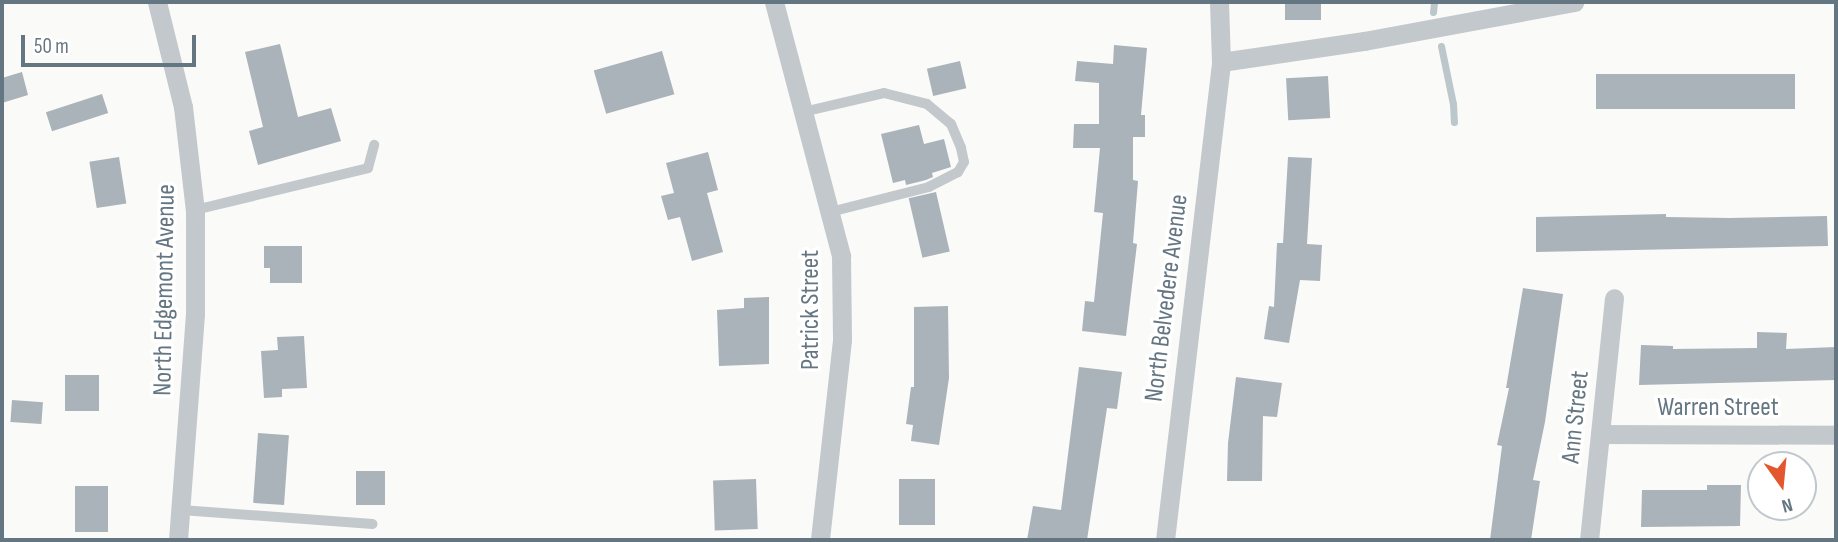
<!DOCTYPE html>
<html>
<head>
<meta charset="utf-8">
<style>
  body { margin:0 }
  #map { position:relative; width:1838px; height:542px; overflow:hidden; background:#fafaf8; font-family:"Sofia Sans Condensed",sans-serif }
  div>[style] { position:absolute }
  .stream>* { height:7px; margin:-3.5px; padding:0 3.5px; transform-origin:3.5px; border-radius:3.5px; background:#bbc7cb }
  .building>* { inset:0; background:#aab3b9; transform-origin:0 0 }
  .lane>* { height:10px; margin:-5px; padding:0 5px; transform-origin:5px; border-radius:5px; background:#c3c8cc }
  .street>* { height:19px; margin:-9.5px; padding:0 9.5px; transform-origin:9.5px; border-radius:9.5px; background:#c3c8cc }
  span { translate:-50% -50%; white-space:nowrap; text-align:center; line-height:1.15; -webkit-text-stroke:7px #fff; paint-order:stroke }
  .street-label { font-size:26px; color:#657683 }
  .frame { position:absolute; inset:0; border:4px solid #657683; pointer-events:none }
  .north { position:absolute; left:1747px; top:451px; width:70px; height:70px; box-sizing:border-box; background:#fff; border:2px solid #c1c8cd; border-radius:50%; rotate:165deg; font-size:19px; font-weight:700; line-height:28px; text-align:center; color:#657683 }
  .north::after { content:''; display:block; margin:auto; width:24px; height:32px; background:#e4572e; clip-path:polygon(50% 0,100% 100%,50% 72%,0 100%) }
  .scale { position:absolute; left:21px; top:35px; width:175px; height:32px; box-sizing:border-box; border:4px solid #657683; border-top:0; padding-left:9px; font-size:21px; line-height:24px; white-space:nowrap; color:#657683; -webkit-text-stroke:5px #fff; paint-order:stroke }
</style>
</head>
<body>
<div id="map">
  <div class="stream">
    <i style="left:1433px;top:12px;width:10px;rotate:-84deg"></i>
    <i style="left:1441px;top:46px;width:59px;rotate:78.3deg"></i>
    <i style="left:1453px;top:104px;width:18px;rotate:87deg"></i>
  </div>
  <div class="building">
    <i style="left:1285px;top:2px;width:36px;height:18px"></i>
    <i style="clip-path:polygon(280px 44px,298px 117px,331px 108px,341px 141px,258px 165px,249px 131px,263px 127px,245px 52px)"></i>
    <i style="clip-path:polygon(1114px 45px,1147px 48px,1141px 115px,1145px 115px,1145px 137px,1133px 137px,1133px 180px,1138px 181px,1133px 243px,1137px 244px,1126px 336px,1082px 331px,1085px 301px,1094px 302px,1103px 213px,1094px 212px,1100px 148px,1073px 148px,1074px 124px,1099px 124px,1099px 83px,1075px 81px,1077px 61px,1113px 64px)"></i>
    <i style="left:662px;top:51px;width:45px;height:71px;rotate:74deg"></i>
    <i style="left:960px;top:61px;width:28px;height:34px;rotate:77deg"></i>
    <i style="clip-path:polygon(22px 72px,28px 95px,2px 103px,2px 78px)"></i>
    <i style="left:1795px;top:74px;width:35px;height:199px;rotate:90deg"></i>
    <i style="left:1328px;top:76px;width:42px;height:42px;rotate:87deg"></i>
    <i style="left:102px;top:94px;width:20px;height:59px;rotate:72deg"></i>
    <i style="clip-path:polygon(919px 125px,924px 144px,944px 139px,951px 167px,932px 173px,933px 177px,926px 180px,906px 185px,905px 180px,893px 183px,881px 134px)"></i>
    <i style="clip-path:polygon(708px 152px,718px 190px,707px 193px,723px 252px,692px 261px,680px 217px,668px 220px,661px 196px,674px 193px,666px 163px)"></i>
    <i style="left:119px;top:157px;width:47px;height:30px;rotate:81deg"></i>
    <i style="clip-path:polygon(1288px 157px,1312px 158px,1307px 244px,1322px 245px,1320px 281px,1300px 280px,1289px 343px,1264px 339px,1269px 306px,1274px 307px,1277px 243px,1283px 243px)"></i>
    <i style="left:936px;top:192px;width:61px;height:28px;rotate:77deg"></i>
    <i style="clip-path:polygon(1666px 214px,1666px 217px,1729px 218px,1827px 216px,1828px 246px,1536px 252px,1536px 217px)"></i>
    <i style="clip-path:polygon(264px 246px,302px 246px,302px 283px,270px 283px,270px 268px,264px 268px)"></i>
    <i style="clip-path:polygon(1523px 288px,1563px 294px,1545px 422px,1533px 480px,1540px 481px,1531px 540px,1490px 540px,1502px 446px,1497px 445px,1509px 388px,1506px 388px)"></i>
    <i style="clip-path:polygon(769px 297px,769px 364px,719px 366px,717px 310px,744px 308px,744px 298px)"></i>
    <i style="clip-path:polygon(948px 306px,949px 378px,939px 445px,911px 441px,913px 425px,906px 424px,911px 387px,914px 387px,914px 307px)"></i>
    <i style="clip-path:polygon(1757px 332px,1787px 333px,1786px 349px,1836px 347px,1836px 380px,1639px 385px,1641px 345px,1673px 346px,1673px 349px,1757px 348px)"></i>
    <i style="clip-path:polygon(304px 336px,307px 388px,282px 389px,282px 397px,264px 398px,261px 351px,278px 350px,277px 337px)"></i>
    <i style="clip-path:polygon(1079px 367px,1122px 372px,1117px 409px,1107px 408px,1087px 540px,1027px 540px,1033px 506px,1061px 510px)"></i>
    <i style="left:65px;top:375px;width:34px;height:36px"></i>
    <i style="clip-path:polygon(1236px 377px,1282px 383px,1277px 417px,1263px 416px,1262px 481px,1227px 481px,1228px 443px)"></i>
    <i style="left:12px;top:400px;width:31px;height:22px;rotate:4deg"></i>
    <i style="left:258px;top:433px;width:31px;height:70px;rotate:4deg"></i>
    <i style="left:356px;top:471px;width:29px;height:34px"></i>
    <i style="left:756px;top:479px;width:50px;height:43px;rotate:88deg"></i>
    <i style="left:899px;top:479px;width:36px;height:46px"></i>
    <i style="clip-path:polygon(1707px 485px,1741px 485px,1740px 526px,1641px 527px,1642px 490px,1707px 490px)"></i>
    <i style="left:75px;top:486px;width:33px;height:46px"></i>
  </div>
  <div class="lane">
    <i style="left:803px;top:112px;width:83px;rotate:-13.2deg"></i>
    <i style="left:884px;top:93px;width:44px;rotate:14.3deg"></i>
    <i style="left:927px;top:104px;width:31px;rotate:40deg"></i>
    <i style="left:951px;top:124px;width:26px;rotate:67deg"></i>
    <i style="left:961px;top:148px;width:14px;rotate:78deg"></i>
    <i style="left:964px;top:162px;width:12px;rotate:121deg"></i>
    <i style="left:958px;top:172px;width:33px;rotate:153deg"></i>
    <i style="left:929px;top:187px;width:102px;rotate:165.8deg"></i>
    <i style="left:195px;top:210px;width:178px;rotate:-13.6deg"></i>
    <i style="left:368px;top:168px;width:24px;rotate:-75deg"></i>
    <i style="left:181px;top:510px;width:192px;rotate:4.2deg"></i>
  </div>
  <div class="street">
    <i style="left:157px;top:2px;width:108px;rotate:76.1deg"></i>
    <i style="left:183px;top:107px;width:104px;rotate:83.4deg"></i>
    <i style="left:195px;top:210px;width:104px;rotate:90deg"></i>
    <i style="left:195px;top:314px;width:227px;rotate:94.3deg"></i>
    <i style="left:774px;top:2px;width:263px;rotate:75.2deg"></i>
    <i style="left:841px;top:256px;width:84px;rotate:89.3deg"></i>
    <i style="left:842px;top:340px;width:201px;rotate:96.3deg"></i>
    <i style="left:1221px;top:62px;width:145px;rotate:-8.4deg"></i>
    <i style="left:1364px;top:41px;width:214px;rotate:-10.5deg"></i>
    <i style="left:1600px;top:434px;width:236px;rotate:0.2deg"></i>
    <i style="left:1165px;top:540px;width:481px;rotate:-83.3deg"></i>
    <i style="left:1221px;top:62px;width:60px;rotate:-91.9deg"></i>
    <i style="left:1589px;top:540px;width:243px;rotate:-84.1deg"></i>
  </div>
  <div class="street-label">
    <span style="left:165px;top:290px;rotate:-89deg">North Edgemont Avenue</span>
    <span style="left:1167px;top:298px;rotate:-83deg">North Belvedere Avenue</span>
    <span style="left:811px;top:310px;rotate:-90deg">Patrick Street</span>
    <span style="left:1718px;top:408px">Warren Street</span>
    <span style="left:1576px;top:417px;rotate:-84deg">Ann Street</span>
  </div>
  <div class="frame"></div>
  <div class="north">N</div>
  <div class="scale">50 m</div>
</div>
</body>
</html>
